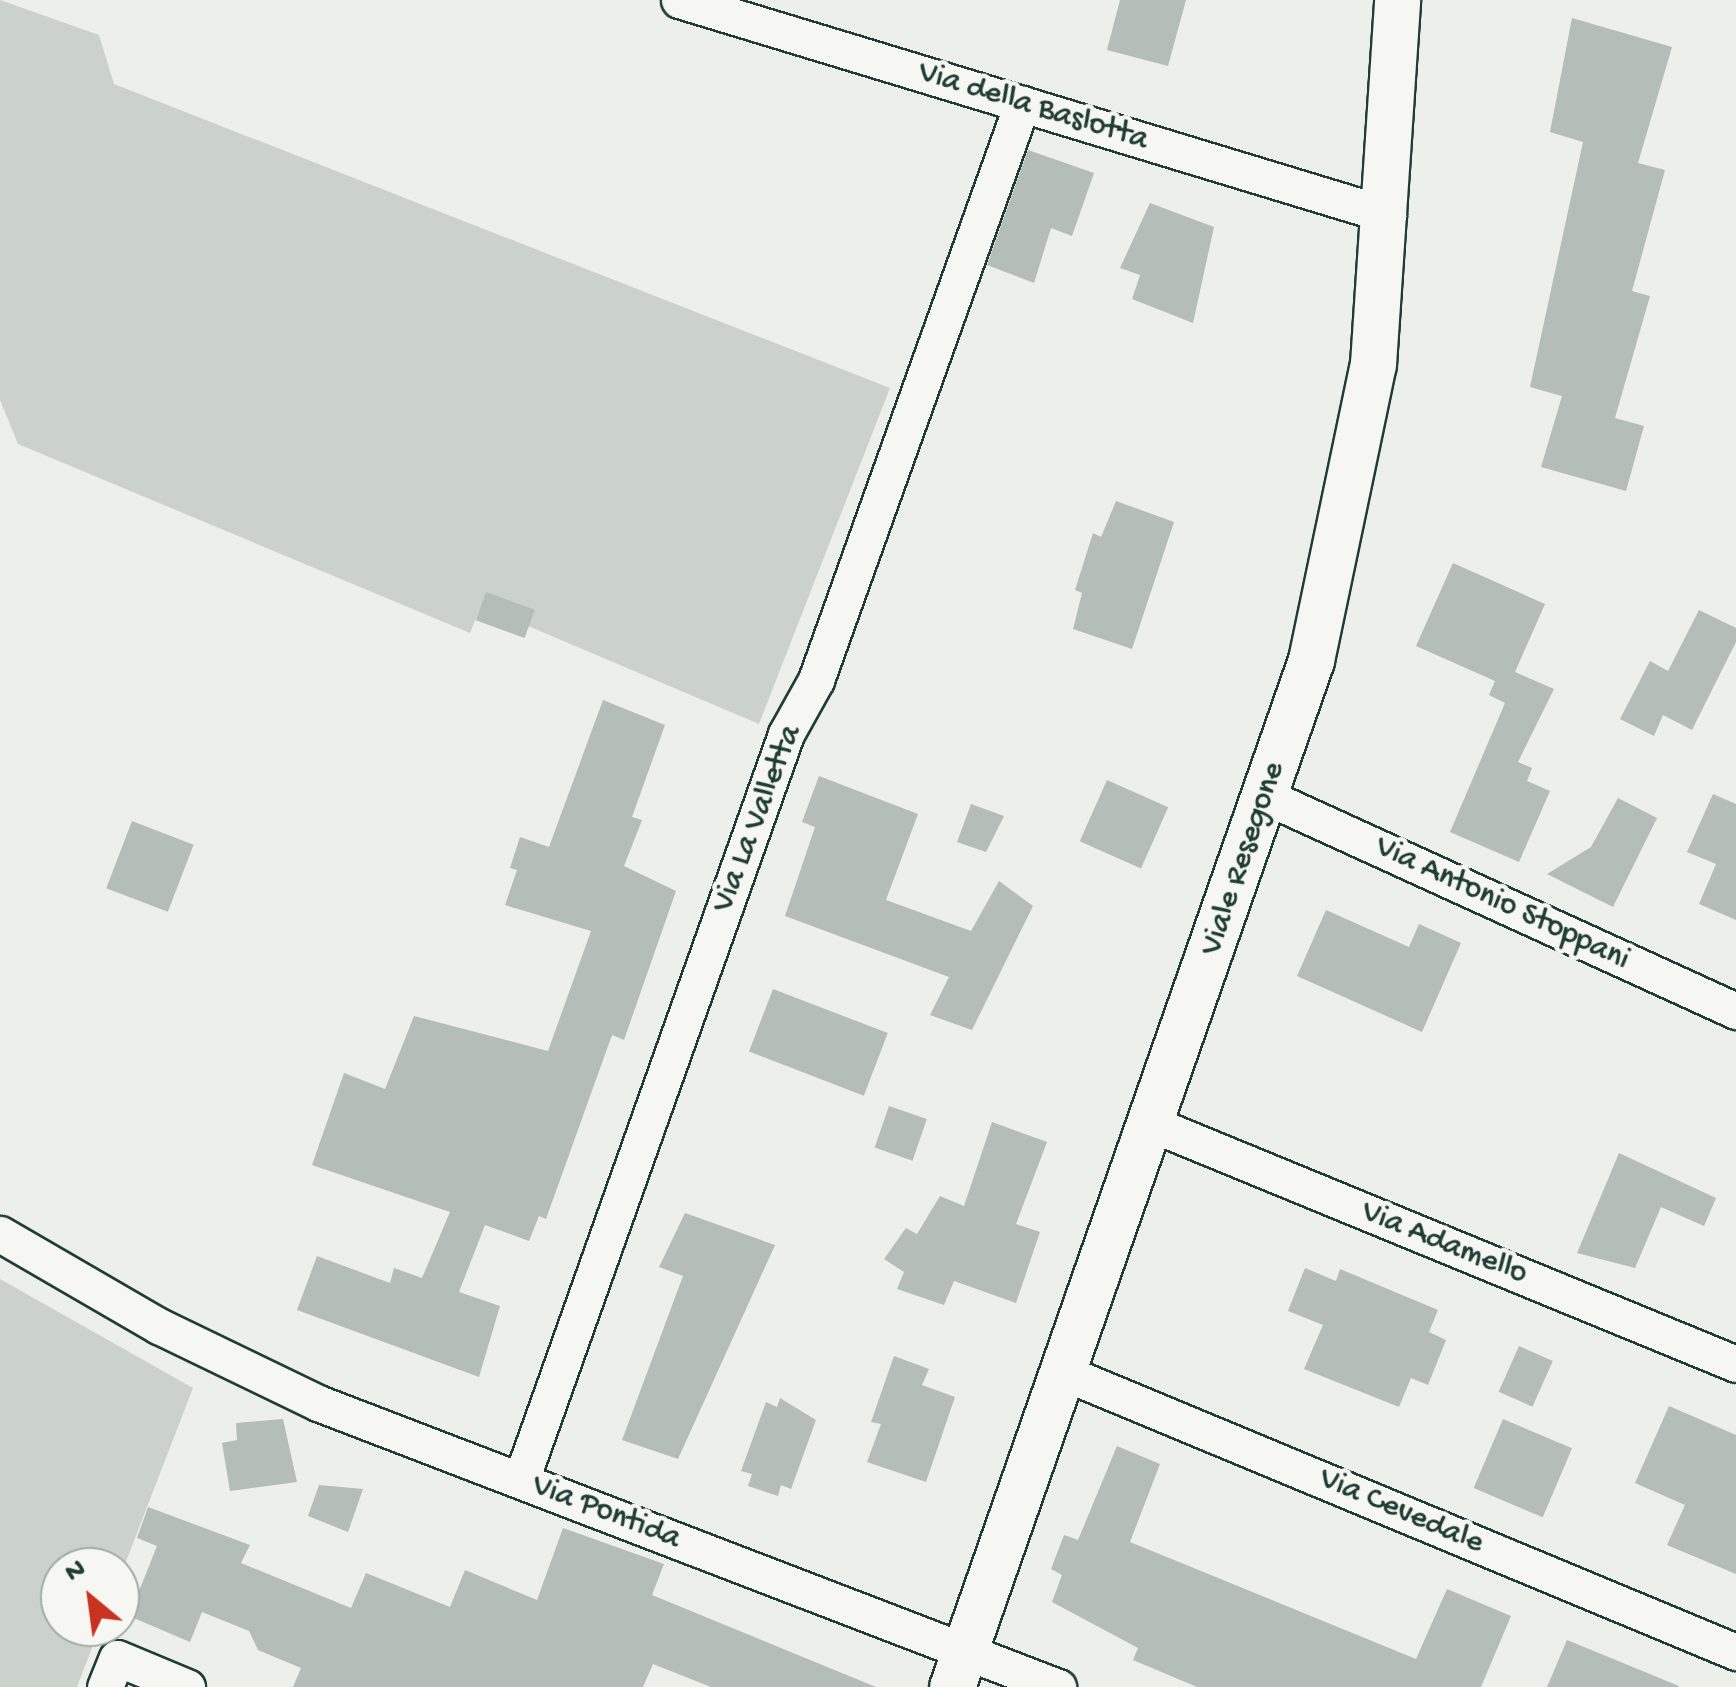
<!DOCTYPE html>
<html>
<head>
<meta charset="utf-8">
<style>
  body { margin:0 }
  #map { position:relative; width:1736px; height:1687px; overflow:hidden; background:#edefea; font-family:"Gochi Hand",sans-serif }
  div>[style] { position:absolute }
  .green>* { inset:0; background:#cbd2cc }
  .building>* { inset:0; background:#b4bdb8; transform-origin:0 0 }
  .roads { filter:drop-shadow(2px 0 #1f3d34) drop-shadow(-2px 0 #1f3d34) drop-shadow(0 2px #1f3d34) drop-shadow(0 -2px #1f3d34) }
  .minor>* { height:35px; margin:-17.5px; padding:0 17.5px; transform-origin:17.5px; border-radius:17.5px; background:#f6f6f2 }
  .tertiary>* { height:45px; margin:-22.5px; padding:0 22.5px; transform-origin:22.5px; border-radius:22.5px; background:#f6f6f2 }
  span { translate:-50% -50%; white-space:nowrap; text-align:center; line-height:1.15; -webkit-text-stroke:9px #f6f6f2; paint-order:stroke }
  .street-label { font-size:32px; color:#1f3d34 }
  .north { position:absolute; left:40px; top:1547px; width:100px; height:100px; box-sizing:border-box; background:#f6f6f2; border:2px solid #a0aca6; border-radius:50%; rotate:331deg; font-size:28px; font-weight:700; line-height:40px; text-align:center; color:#1f3d34 }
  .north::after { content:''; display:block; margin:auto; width:35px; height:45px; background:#c8321e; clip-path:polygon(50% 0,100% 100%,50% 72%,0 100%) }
</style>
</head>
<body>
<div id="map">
  <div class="green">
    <i style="clip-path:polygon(0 0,99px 35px,114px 84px,890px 388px,759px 724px,481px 606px,470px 633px,18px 444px,0 400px)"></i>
    <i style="clip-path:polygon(0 1279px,193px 1388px,120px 1577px,120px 1567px,60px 1567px,60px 1627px,100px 1627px,77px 1687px,0 1687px)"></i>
  </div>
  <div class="building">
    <i style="clip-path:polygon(1120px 0,1186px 0,1168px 66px,1107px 50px)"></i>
    <i style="clip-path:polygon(1572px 18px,1672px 47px,1638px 163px,1665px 170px,1632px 291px,1650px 296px,1615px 418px,1644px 426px,1626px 491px,1541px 467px,1562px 396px,1530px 387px,1583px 142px,1550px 132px)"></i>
    <i style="clip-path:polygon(1028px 150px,1094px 173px,1072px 236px,1051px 228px,1034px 283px,987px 265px)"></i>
    <i style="clip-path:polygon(1150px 203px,1214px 227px,1193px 323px,1132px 299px,1140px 275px,1120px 268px)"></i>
    <i style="clip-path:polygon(1116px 501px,1174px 522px,1132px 649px,1073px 629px,1082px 593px,1075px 590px,1093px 533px,1101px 537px)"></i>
    <i style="clip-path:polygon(1453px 563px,1545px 604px,1515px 672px,1554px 689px,1518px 762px,1532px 768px,1527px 781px,1550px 791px,1519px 862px,1450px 832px,1505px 703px,1489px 695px,1495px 681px,1416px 646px)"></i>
    <i style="left:486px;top:592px;width:52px;height:30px;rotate:20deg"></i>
    <i style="clip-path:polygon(1699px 610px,1736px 628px,1736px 642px,1692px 730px,1663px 715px,1654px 736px,1620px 719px,1650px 661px,1668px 671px)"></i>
    <i style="clip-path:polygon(603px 700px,665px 725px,632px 817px,642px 820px,624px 866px,676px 891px,624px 1040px,612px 1035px,546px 1219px,539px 1216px,529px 1241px,485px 1225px,459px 1292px,500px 1306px,479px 1377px,297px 1310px,317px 1256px,390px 1283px,394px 1268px,422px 1278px,450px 1212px,312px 1165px,344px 1073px,385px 1089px,414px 1016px,548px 1051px,591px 931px,505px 905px,517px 870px,510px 868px,520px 837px,549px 847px)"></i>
    <i style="clip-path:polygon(819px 776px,918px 814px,886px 900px,971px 931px,999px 881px,1033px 906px,972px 1030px,930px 1015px,949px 977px,785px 916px,815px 827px,802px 822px)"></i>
    <i style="left:1107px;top:780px;width:67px;height:67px;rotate:24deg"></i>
    <i style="clip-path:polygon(1713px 794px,1736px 804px,1736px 920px,1699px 904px,1716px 864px,1687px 852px)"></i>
    <i style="clip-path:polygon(1618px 798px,1657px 818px,1613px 907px,1547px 874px,1591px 847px)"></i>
    <i style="clip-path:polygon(971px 804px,1004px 816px,986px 852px,957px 842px)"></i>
    <i style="left:132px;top:821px;width:66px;height:72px;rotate:21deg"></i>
    <i style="clip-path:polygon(1326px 910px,1409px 947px,1419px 924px,1461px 943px,1422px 1032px,1297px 976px)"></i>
    <i style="left:773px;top:989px;width:123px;height:67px;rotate:21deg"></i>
    <i style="left:889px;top:1106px;width:40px;height:44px;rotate:19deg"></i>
    <i style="clip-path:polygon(992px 1122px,1047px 1142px,1016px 1224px,1040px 1232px,1016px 1303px,954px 1281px,944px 1305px,897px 1289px,904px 1272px,884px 1259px,906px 1228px,917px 1234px,940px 1196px,964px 1206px)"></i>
    <i style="clip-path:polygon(1619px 1153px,1716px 1198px,1704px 1226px,1661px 1207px,1635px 1268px,1577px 1253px)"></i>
    <i style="clip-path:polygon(685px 1213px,775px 1245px,678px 1459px,622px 1440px,683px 1276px,659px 1267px)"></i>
    <i style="clip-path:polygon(1305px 1268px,1336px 1281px,1340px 1269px,1438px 1310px,1429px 1332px,1446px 1340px,1428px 1385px,1411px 1378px,1399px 1407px,1304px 1369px,1323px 1325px,1288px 1311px)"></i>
    <i style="left:1519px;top:1346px;width:37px;height:50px;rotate:24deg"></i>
    <i style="clip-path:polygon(894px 1356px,929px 1369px,922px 1385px,955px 1397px,926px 1482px,867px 1462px,881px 1424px,871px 1422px)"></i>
    <i style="clip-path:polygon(780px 1398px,816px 1420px,791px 1489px,781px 1485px,778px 1496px,748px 1486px,752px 1474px,741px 1471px,766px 1402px,777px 1407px)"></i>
    <i style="clip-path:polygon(1669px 1406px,1736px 1435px,1736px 1574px,1667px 1545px,1685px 1505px,1635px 1483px)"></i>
    <i style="clip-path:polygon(283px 1419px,297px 1482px,230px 1491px,222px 1443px,237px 1440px,236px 1423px)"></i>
    <i style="left:1503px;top:1419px;width:75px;height:75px;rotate:23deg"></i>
    <i style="clip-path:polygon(1117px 1446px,1160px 1464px,1130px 1542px,1416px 1659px,1447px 1589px,1511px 1616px,1481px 1687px,1197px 1687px,1133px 1660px,1138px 1648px,1052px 1602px,1062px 1575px,1051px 1569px,1064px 1535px,1078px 1540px)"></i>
    <i style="clip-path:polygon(319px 1485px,363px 1489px,348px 1532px,308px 1516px)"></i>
    <i style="clip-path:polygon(148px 1507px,250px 1545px,241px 1563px,351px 1608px,366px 1573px,450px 1607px,465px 1570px,537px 1600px,563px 1528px,664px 1564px,652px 1595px,876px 1687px,711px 1687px,653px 1664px,643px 1687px,293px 1687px,301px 1668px,258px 1650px,249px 1631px,202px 1612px,190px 1642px,129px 1616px,157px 1546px,137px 1538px)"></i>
    <i style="clip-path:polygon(1567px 1640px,1679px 1686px,1678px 1687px,1547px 1687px)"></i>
  </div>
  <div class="roads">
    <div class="minor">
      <i style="left:679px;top:0;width:741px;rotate:16.87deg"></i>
      <i style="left:1267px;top:797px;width:516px;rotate:24.53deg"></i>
      <i style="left:1152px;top:1124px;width:631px;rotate:22.34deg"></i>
      <i style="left:0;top:1234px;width:184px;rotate:30.1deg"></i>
      <i style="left:159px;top:1326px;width:177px;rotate:25.8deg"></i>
      <i style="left:318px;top:1403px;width:793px;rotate:21deg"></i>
      <i style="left:1065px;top:1373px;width:727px;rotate:22.58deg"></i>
      <i style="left:521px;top:1480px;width:792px;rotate:-70.44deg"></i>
      <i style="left:786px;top:734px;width:62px;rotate:-60.9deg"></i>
      <i style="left:816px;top:680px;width:612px;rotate:-70.32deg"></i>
      <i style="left:105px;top:1687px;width:31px;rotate:-68deg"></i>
      <i style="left:117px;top:1658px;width:76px;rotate:22.5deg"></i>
    </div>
    <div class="tertiary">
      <i style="left:952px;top:1687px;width:1088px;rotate:-70.73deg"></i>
      <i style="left:1311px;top:660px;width:302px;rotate:-78.2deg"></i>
      <i style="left:1373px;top:364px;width:365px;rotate:-86.2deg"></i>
    </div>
  </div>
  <div class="street-label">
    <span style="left:1033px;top:107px;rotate:17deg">Via della Baslotta</span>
    <span style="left:758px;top:819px;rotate:-69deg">Via La Valletta</span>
    <span style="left:1244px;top:859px;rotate:-71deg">Viale Resegone</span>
    <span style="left:1502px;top:904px;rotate:25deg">Via Antonio Stoppani</span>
    <span style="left:1444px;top:1244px;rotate:22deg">Via Adamello</span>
    <span style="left:1401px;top:1512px;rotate:23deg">Via Cevedale</span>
    <span style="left:606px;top:1513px;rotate:21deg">Via Pontida</span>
  </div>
  <div class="north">N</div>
</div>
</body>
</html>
